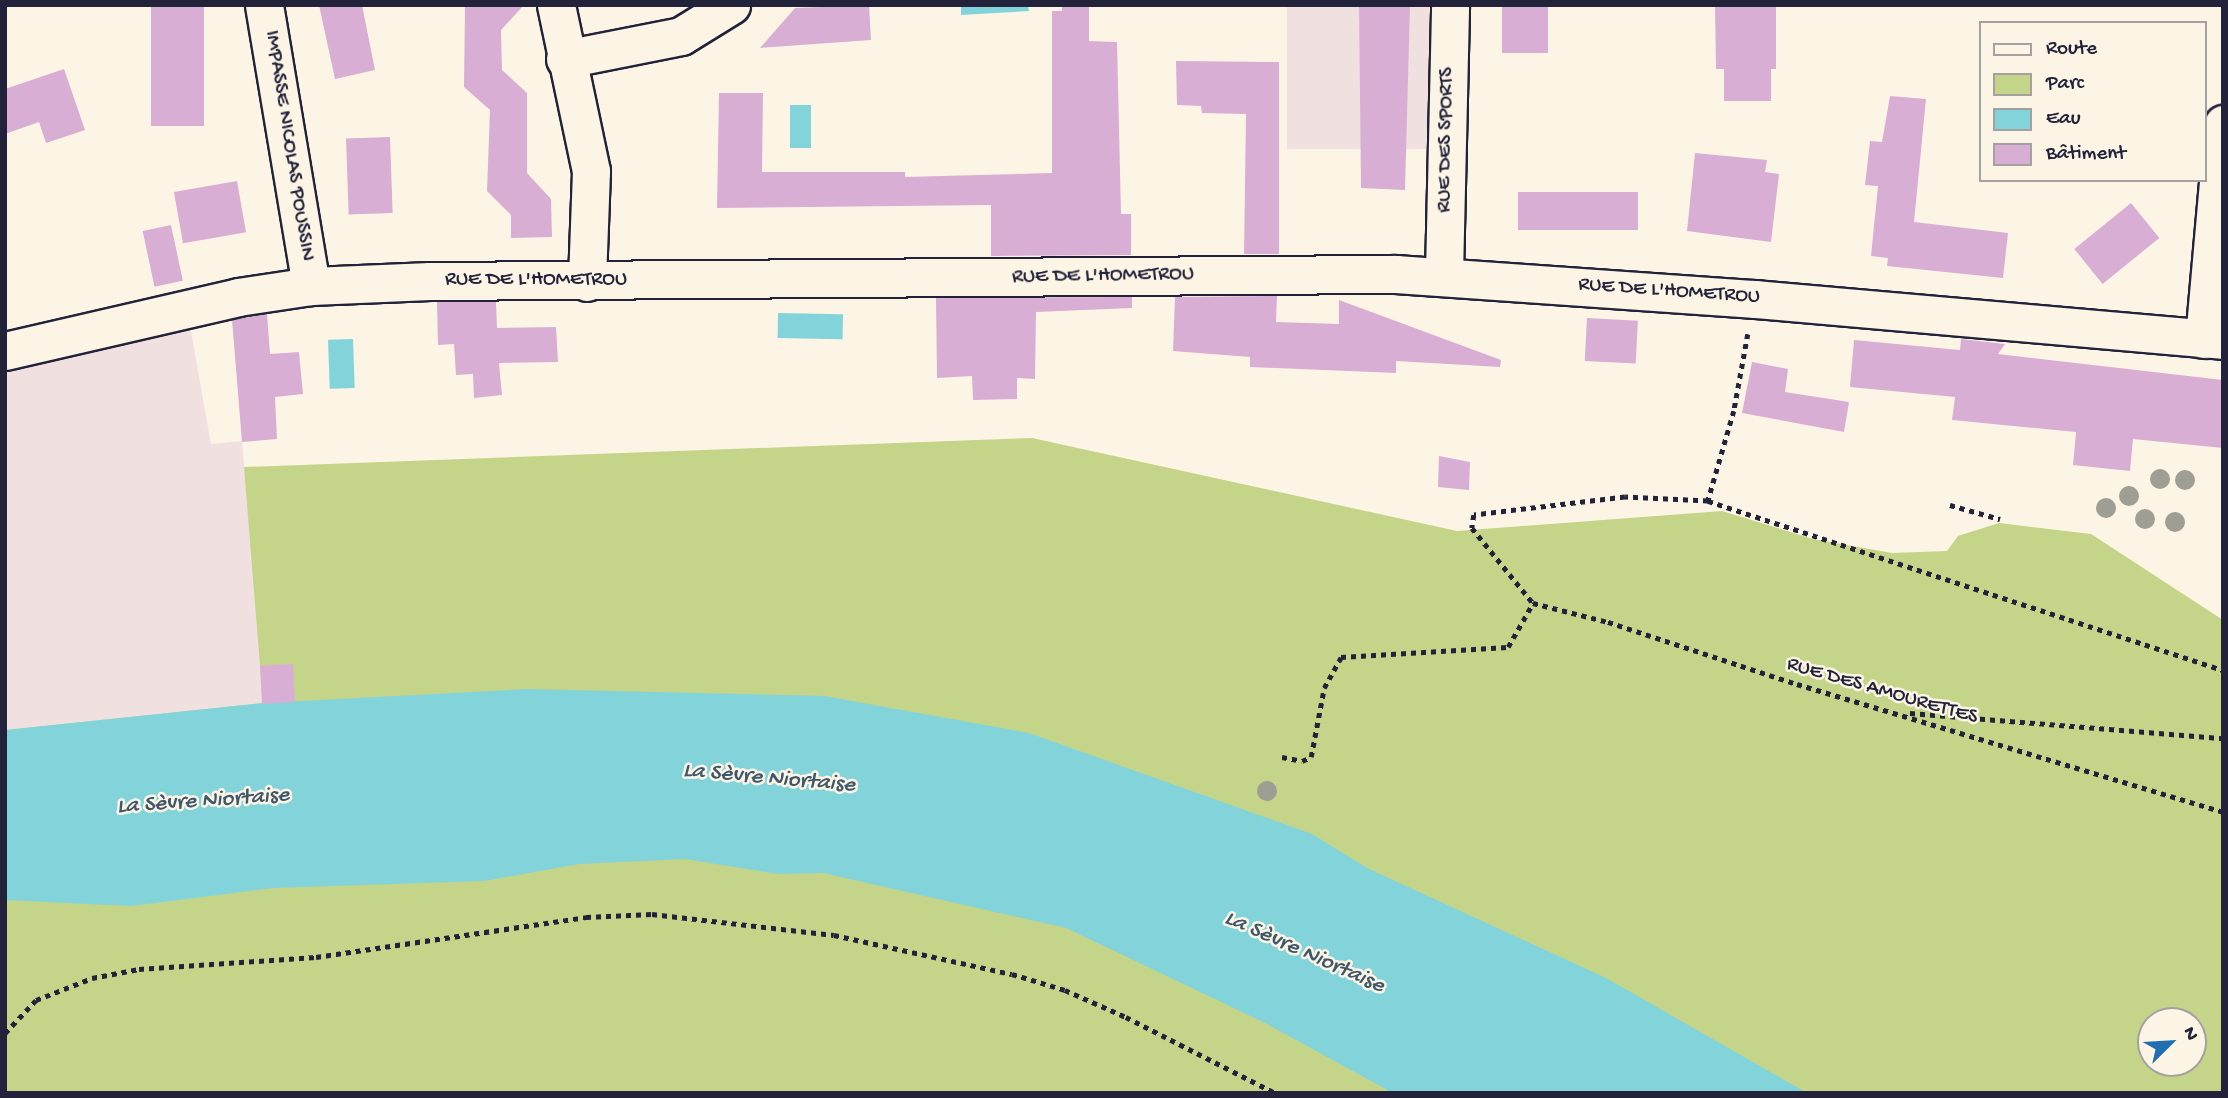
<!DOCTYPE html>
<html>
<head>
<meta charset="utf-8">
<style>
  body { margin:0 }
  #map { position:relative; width:2228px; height:1098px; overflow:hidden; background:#fcf5e5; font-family:"Gochi Hand",sans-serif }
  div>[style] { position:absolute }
  .built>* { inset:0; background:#f1e0e0; transform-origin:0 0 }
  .green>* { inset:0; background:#c4d488 }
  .water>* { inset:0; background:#83d4da; transform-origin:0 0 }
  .building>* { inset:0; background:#d8aed4; transform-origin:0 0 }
  .path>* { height:4.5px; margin-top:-2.25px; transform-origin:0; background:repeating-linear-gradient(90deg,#22223b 0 5px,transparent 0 10px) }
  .roads { filter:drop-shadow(2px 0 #22223b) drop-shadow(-2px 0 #22223b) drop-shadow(0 2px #22223b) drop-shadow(0 -2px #22223b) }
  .minor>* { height:37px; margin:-18.5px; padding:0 18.5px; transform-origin:18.5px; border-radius:18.5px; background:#fcf5e5 }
  .trees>* { width:20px; height:20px; margin:-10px; border-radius:50%; background:#9f9e94 }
  span { translate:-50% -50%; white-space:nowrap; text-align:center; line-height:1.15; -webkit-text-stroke:5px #fcf5e5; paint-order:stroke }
  .street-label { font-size:21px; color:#22223b }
  .water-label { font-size:23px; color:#3f576b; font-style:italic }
  .frame { position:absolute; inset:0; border:7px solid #22223b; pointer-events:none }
  .legend { position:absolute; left:1979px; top:21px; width:228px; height:161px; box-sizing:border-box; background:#fcf5e5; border:2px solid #a5a1a1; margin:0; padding:9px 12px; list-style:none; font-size:21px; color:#22223b }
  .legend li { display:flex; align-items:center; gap:14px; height:35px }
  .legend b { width:35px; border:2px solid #a5a1a1 }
  .north { position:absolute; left:2137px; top:1007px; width:70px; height:70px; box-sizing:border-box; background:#fcf5e5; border:2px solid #a5a1a1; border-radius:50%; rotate:66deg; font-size:19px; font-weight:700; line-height:28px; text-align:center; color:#22223b }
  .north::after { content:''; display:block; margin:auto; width:24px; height:32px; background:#1f6fb2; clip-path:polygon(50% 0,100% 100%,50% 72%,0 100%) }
</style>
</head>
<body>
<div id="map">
  <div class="built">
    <i style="left:1287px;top:5px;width:142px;height:144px"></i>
    <i style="clip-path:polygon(189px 320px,211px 444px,242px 441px,264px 703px,5px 730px,5px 363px)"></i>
  </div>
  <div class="green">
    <i style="clip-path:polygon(evenodd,1032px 438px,1457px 531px,1722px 511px,1813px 539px,1892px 553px,1947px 551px,1958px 536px,1999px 523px,2091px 534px,2223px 620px,2223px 1093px,5px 1093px,5px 730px,263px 703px,244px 467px,1032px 438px,2151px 1021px,2193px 1021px,2193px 1063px,2151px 1063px,2151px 1021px)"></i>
  </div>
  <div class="water">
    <i style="clip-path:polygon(961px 5px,1028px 5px,1029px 11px,961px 15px)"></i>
    <i style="left:790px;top:105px;width:21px;height:43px"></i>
    <i style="left:778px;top:313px;width:65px;height:25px;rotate:1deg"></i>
    <i style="left:353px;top:339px;width:49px;height:25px;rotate:88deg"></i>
    <i style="clip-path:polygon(527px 689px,824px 696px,1029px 733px,1312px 834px,1367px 868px,1606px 978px,1807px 1093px,1393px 1093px,1265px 1023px,1066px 928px,823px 873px,778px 874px,685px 859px,579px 864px,484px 881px,273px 888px,131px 906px,5px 900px,5px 730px,264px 703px)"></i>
  </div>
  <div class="building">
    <i style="left:151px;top:5px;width:53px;height:121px"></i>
    <i style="clip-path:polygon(319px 5px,362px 5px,375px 70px,335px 79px)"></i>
    <i style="clip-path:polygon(465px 5px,524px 5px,501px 30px,502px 70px,527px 93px,527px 173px,551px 199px,552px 237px,511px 238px,511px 215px,487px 191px,490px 110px,464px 87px)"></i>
    <i style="clip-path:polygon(869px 5px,871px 40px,760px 48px,795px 8px)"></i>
    <i style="clip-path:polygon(1062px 5px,1089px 5px,1089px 41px,1117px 42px,1121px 214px,1131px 214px,1131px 255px,991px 256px,991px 205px,717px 208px,719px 93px,763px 93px,762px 172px,905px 172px,905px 177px,1052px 173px,1052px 11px,1062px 11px)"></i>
    <i style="clip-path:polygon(1359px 5px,1410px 5px,1405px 190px,1361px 188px)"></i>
    <i style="left:1502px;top:5px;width:46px;height:48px"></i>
    <i style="clip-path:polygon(1715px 5px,1776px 5px,1776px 69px,1771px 69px,1771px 101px,1724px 101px,1724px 69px,1716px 69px)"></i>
    <i style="clip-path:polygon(1176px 61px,1279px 62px,1279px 254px,1244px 254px,1246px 114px,1202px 113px,1201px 106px,1177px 105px)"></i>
    <i style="clip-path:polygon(64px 69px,85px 130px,46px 143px,39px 122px,5px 134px,5px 89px)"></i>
    <i style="clip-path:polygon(1890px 96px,1926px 99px,1914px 222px,2008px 233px,2003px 278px,1887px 266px,1888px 258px,1871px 256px,1878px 186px,1865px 185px,1870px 141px,1882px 142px)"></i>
    <i style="left:390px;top:137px;width:76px;height:44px;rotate:88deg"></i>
    <i style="clip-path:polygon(1695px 153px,1767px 160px,1765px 172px,1779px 174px,1771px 242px,1687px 231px)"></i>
    <i style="left:237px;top:181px;width:52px;height:64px;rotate:80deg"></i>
    <i style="left:1518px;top:192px;width:120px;height:38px"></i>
    <i style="left:2131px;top:203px;width:45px;height:73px;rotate:51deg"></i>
    <i style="left:171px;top:225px;width:57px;height:29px;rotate:78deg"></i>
    <i style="clip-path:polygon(1277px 296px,1276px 322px,1339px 324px,1339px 300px,1501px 360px,1500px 367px,1396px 361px,1396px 373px,1250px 367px,1250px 357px,1173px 351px,1175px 297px)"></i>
    <i style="clip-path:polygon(1132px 297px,1132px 308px,1036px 312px,1035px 379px,1017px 378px,1017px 399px,973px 400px,972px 376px,937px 378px,936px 298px)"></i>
    <i style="clip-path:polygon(437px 302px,496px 302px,497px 328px,556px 327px,558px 362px,499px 363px,502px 395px,474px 398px,473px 374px,456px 375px,454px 344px,438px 345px)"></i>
    <i style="clip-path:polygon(267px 314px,270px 354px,299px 352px,303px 394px,275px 397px,277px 439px,242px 442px,232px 320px)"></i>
    <i style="left:1587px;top:318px;width:51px;height:43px;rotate:3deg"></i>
    <i style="clip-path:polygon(1961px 339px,2005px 344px,1998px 354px,2223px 380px,2223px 448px,2133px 439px,2130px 471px,2073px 465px,2076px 432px,1952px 420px,1955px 397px,1850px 387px,1854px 340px,1960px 350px)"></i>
    <i style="clip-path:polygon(1752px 362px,1788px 369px,1785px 392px,1849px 402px,1844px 432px,1742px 413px)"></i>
    <i style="clip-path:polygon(1439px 456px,1470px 462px,1469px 490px,1438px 487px)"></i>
    <i style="left:293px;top:664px;width:38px;height:33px;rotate:87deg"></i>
  </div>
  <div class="path">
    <i style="left:1748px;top:334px;width:78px;rotate:100.3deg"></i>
    <i style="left:1734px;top:411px;width:94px;rotate:106.1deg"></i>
    <i style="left:1708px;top:501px;width:83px;rotate:-177.2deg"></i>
    <i style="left:1625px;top:497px;width:152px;rotate:173.2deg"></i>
    <i style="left:1474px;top:515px;width:13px;rotate:99deg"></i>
    <i style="left:1472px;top:528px;width:97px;rotate:50.9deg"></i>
    <i style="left:1533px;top:603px;width:77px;rotate:14.2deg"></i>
    <i style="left:1608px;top:622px;width:199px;rotate:18.2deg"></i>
    <i style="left:1797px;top:684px;width:445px;rotate:16.7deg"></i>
    <i style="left:1708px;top:501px;width:542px;rotate:18.17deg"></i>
    <i style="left:1950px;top:505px;width:52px;rotate:15.6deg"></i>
    <i style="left:1910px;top:713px;width:314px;rotate:4.6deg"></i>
    <i style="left:1282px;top:757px;width:20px;rotate:11deg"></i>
    <i style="left:1302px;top:761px;width:10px;rotate:-24deg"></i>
    <i style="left:1311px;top:757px;width:70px;rotate:-79.3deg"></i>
    <i style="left:1324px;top:688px;width:35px;rotate:-61deg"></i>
    <i style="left:1341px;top:657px;width:167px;rotate:-3.4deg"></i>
    <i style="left:1508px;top:647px;width:51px;rotate:-60.4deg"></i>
    <i style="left:5px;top:1033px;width:45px;rotate:-46.8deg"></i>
    <i style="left:36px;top:1000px;width:60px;rotate:-21.4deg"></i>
    <i style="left:92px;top:978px;width:48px;rotate:-10.8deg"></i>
    <i style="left:139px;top:969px;width:177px;rotate:-3.9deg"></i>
    <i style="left:316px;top:957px;width:273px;rotate:-8.4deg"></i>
    <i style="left:586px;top:917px;width:66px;rotate:-2.6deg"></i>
    <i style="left:652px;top:914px;width:183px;rotate:6.6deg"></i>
    <i style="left:834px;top:935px;width:182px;rotate:12.4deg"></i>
    <i style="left:1012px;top:974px;width:55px;rotate:16.8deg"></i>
    <i style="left:1065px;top:990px;width:67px;rotate:23.9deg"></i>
    <i style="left:1126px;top:1017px;width:167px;rotate:27deg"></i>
  </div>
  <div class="roads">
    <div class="minor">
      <i style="left:264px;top:5px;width:285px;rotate:80.5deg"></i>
      <i style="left:556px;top:5px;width:170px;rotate:78.1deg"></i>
      <i style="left:591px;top:171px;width:111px;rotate:92.1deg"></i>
      <i style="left:565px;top:59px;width:118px;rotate:-11.2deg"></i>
      <i style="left:681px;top:36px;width:59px;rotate:-31.8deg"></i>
      <i style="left:1444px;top:274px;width:269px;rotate:-88.7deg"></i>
      <i style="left:2204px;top:339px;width:216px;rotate:-84.9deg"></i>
      <i style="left:5px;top:351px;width:239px;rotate:-13deg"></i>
      <i style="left:238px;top:297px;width:74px;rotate:-8.6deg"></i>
      <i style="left:311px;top:286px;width:119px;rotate:-2.4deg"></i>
      <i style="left:430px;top:281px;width:966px;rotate:-0.42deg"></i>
      <i style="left:1396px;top:274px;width:360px;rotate:4deg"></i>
      <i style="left:1755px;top:299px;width:470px;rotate:5deg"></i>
    </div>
  </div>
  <div class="trees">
    <i style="left:2160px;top:479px"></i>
    <i style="left:2185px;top:480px"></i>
    <i style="left:2129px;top:496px"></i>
    <i style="left:2106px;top:508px"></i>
    <i style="left:2145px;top:519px"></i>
    <i style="left:2175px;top:522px"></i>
    <i style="left:1267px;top:791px"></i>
  </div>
  <div class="street-label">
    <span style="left:1447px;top:140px;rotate:-89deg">RUE DES SPORTS</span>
    <span style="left:288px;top:146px;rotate:81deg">IMPASSE NICOLAS POUSSIN</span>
    <span style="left:1103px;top:277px;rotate:-1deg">RUE DE L'HOMETROU</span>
    <span style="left:536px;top:281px">RUE DE L'HOMETROU</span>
    <span style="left:1669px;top:292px;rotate:4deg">RUE DE L'HOMETROU</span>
    <span style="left:1882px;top:692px;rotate:16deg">RUE DES AMOURETTES</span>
  </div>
  <div class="water-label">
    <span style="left:769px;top:779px;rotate:5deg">La Sèvre Niortaise</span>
    <span style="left:203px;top:802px;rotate:-4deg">La Sèvre Niortaise</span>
    <span style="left:1304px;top:953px;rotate:24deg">La Sèvre Niortaise</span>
  </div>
  <div class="frame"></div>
  <ul class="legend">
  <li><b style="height:9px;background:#fcf5e5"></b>Route</li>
  <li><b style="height:19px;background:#c4d488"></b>Parc</li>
  <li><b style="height:19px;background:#83d4da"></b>Eau</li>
  <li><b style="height:19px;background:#d8aed4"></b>Bâtiment</li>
  </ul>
  <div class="north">N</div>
</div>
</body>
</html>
